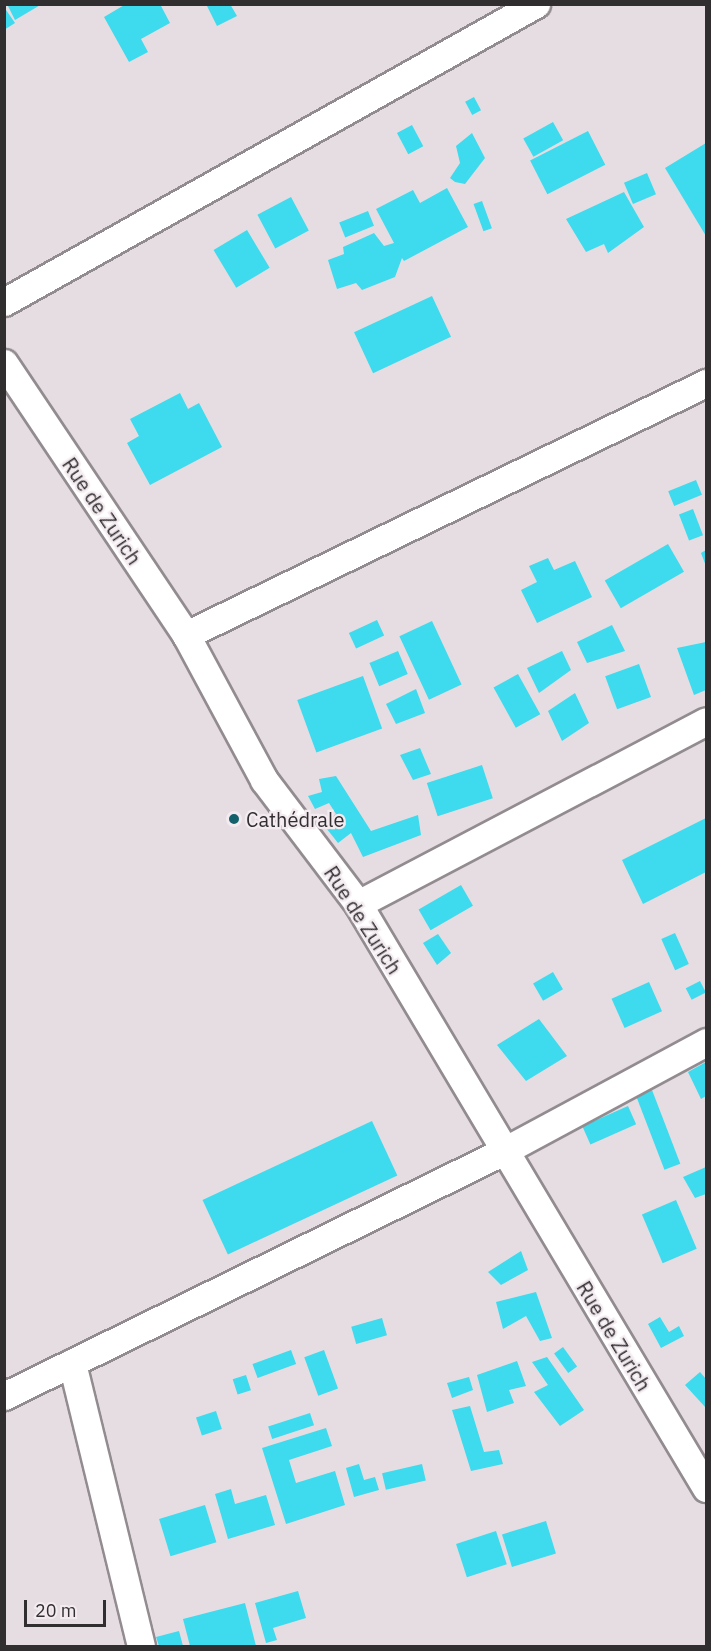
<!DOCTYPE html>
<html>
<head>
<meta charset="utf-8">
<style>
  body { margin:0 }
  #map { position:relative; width:711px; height:1651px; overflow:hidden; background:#e6dde2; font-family:"IBM Plex Sans",sans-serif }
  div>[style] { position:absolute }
  .building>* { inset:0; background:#3edaed; transform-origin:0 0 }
  .roads { filter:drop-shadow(2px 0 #928b8f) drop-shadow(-2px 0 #928b8f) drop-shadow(0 2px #928b8f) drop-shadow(0 -2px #928b8f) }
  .minor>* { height:27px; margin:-13.5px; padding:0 13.5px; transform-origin:13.5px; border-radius:13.5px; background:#fff }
  .dots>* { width:16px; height:16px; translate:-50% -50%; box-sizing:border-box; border:3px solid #f3ebf0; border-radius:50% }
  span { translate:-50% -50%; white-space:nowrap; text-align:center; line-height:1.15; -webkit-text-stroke:4.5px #f3ebf0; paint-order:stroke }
  .street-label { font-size:20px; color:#312e30 }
  .poi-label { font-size:20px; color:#312e30 }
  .left { translate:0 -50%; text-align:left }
  .frame { position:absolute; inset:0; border:6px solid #312e30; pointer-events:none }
  .scale { position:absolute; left:24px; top:1600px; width:82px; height:27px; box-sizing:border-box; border:3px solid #312e30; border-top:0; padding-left:8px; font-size:18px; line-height:21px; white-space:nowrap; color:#312e30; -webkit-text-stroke:4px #f3ebf0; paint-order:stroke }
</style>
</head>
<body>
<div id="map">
  <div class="building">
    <i style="clip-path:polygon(7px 4px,42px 4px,15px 20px)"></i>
    <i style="clip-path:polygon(126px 4px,160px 4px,170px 23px,141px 39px,148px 52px,129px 62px,104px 17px)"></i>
    <i style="clip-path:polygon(206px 4px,230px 4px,237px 16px,217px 26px)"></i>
    <i style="clip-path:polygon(4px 7px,15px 23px,4px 30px)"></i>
    <i style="left:474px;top:97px;width:15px;height:10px;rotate:62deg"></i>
    <i style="left:553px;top:122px;width:21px;height:34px;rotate:61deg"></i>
    <i style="left:412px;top:125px;width:24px;height:17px;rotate:62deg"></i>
    <i style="left:588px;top:131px;width:38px;height:65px;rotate:63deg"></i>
    <i style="clip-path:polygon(472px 133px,485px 158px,465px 184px,455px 182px,450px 178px,460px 163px,456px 146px)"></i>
    <i style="clip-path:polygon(706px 143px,706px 236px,665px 168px)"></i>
    <i style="left:647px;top:173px;width:23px;height:25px;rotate:67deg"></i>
    <i style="clip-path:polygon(447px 188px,468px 227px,404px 261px,402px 258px,395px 277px,362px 290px,356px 283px,337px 289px,328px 260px,344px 254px,343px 247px,374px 233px,384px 246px,394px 243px,376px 209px,413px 190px,420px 203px)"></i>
    <i style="clip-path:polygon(624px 192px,644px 227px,608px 253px,604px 244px,586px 252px,566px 219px)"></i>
    <i style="left:291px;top:197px;width:38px;height:38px;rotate:62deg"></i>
    <i style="left:482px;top:201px;width:29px;height:9px;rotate:70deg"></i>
    <i style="left:368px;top:211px;width:16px;height:31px;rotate:68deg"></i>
    <i style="left:247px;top:230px;width:44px;height:39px;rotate:59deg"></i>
    <i style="left:432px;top:296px;width:45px;height:86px;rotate:65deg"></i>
    <i style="clip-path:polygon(180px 393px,188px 409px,199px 403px,222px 447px,150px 485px,127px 443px,139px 436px,130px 419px)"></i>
    <i style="left:696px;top:480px;width:16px;height:30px;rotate:68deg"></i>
    <i style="left:693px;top:509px;width:28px;height:15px;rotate:69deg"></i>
    <i style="left:668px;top:544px;width:32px;height:73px;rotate:60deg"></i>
    <i style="clip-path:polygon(706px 550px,706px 566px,701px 553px)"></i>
    <i style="clip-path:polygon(548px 558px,554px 570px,575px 561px,592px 597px,537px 623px,521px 590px,537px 582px,529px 566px)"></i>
    <i style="left:377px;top:620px;width:17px;height:31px;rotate:65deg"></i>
    <i style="left:432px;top:621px;width:70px;height:36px;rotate:65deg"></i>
    <i style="clip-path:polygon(612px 625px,625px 651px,587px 663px,577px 642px)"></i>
    <i style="clip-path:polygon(706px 642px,706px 690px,694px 695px,677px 648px)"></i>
    <i style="left:398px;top:651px;width:25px;height:31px;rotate:67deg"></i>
    <i style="clip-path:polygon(562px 651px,571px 670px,539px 693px,527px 668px)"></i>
    <i style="left:639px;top:664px;width:35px;height:36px;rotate:70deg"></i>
    <i style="left:518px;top:674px;width:46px;height:28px;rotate:61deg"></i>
    <i style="left:363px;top:676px;width:56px;height:70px;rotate:70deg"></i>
    <i style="clip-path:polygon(416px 689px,425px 713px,396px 724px,386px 704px)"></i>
    <i style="clip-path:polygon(575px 693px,589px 723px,562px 741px,548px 711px)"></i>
    <i style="clip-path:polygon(420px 748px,431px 774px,413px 780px,400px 755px)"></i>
    <i style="left:482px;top:765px;width:35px;height:58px;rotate:72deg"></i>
    <i style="clip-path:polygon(336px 776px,371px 831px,418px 815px,421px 835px,363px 857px,351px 833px,338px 843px,323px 824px,336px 814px,329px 803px,315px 809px,308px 796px,322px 792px,319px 779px)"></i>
    <i style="clip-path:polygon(706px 818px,706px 872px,643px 904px,622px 860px)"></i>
    <i style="left:461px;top:885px;width:24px;height:49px;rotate:60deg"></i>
    <i style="left:675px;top:933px;width:34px;height:15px;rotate:66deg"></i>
    <i style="clip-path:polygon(438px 934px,451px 953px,437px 965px,423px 943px)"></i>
    <i style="left:553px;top:972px;width:20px;height:23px;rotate:60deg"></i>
    <i style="left:700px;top:981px;width:13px;height:16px;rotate:63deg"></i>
    <i style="left:649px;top:982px;width:32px;height:41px;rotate:66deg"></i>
    <i style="clip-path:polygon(539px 1019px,567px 1056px,526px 1081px,497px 1045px)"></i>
    <i style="clip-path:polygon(706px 1062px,706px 1096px,701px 1099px,688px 1072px)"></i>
    <i style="left:652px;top:1090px;width:79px;height:17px;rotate:69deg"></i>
    <i style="left:628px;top:1106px;width:20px;height:50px;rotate:66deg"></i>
    <i style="left:372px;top:1121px;width:60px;height:187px;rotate:65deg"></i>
    <i style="clip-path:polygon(706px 1167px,706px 1194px,695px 1198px,683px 1177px)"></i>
    <i style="left:676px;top:1200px;width:53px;height:37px;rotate:67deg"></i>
    <i style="clip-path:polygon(521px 1251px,528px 1270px,501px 1285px,488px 1272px)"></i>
    <i style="clip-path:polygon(536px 1292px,552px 1338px,540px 1341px,526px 1316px,503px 1329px,496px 1302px)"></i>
    <i style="clip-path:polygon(660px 1317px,669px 1332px,679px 1326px,684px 1336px,661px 1348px,648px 1324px)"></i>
    <i style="left:382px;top:1318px;width:18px;height:32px;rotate:74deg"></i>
    <i style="left:563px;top:1347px;width:24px;height:11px;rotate:54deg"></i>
    <i style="left:291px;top:1350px;width:15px;height:41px;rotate:70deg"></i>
    <i style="left:324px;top:1350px;width:41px;height:21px;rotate:70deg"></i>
    <i style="clip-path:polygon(547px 1357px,584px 1410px,560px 1426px,534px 1392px,548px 1385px,532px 1362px)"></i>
    <i style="clip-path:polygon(517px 1361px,526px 1386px,509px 1390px,514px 1403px,487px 1412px,477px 1375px)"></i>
    <i style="clip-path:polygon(700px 1372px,706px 1379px,706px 1408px,685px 1385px)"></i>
    <i style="left:246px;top:1375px;width:16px;height:14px;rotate:72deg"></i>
    <i style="clip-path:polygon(469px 1377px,473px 1390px,452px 1398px,447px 1383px)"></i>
    <i style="clip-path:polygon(470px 1406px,484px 1452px,499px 1450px,503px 1464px,471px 1471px,452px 1410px)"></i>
    <i style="left:216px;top:1411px;width:19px;height:21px;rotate:72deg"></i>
    <i style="left:310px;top:1413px;width:13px;height:44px;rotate:72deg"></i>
    <i style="clip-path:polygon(326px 1428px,332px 1446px,289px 1460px,296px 1483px,335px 1471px,345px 1505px,286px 1524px,262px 1448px)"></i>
    <i style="clip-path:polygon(359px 1464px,364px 1480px,375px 1477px,379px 1490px,354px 1497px,346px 1468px)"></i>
    <i style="left:422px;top:1464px;width:17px;height:41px;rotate:77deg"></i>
    <i style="clip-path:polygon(231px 1489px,235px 1504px,266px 1495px,275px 1525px,228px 1539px,215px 1494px)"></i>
    <i style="left:205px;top:1505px;width:39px;height:48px;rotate:73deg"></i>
    <i style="left:546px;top:1521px;width:34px;height:46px;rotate:73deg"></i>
    <i style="left:496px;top:1531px;width:35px;height:42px;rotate:72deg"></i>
    <i style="clip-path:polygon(298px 1591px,306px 1618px,273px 1628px,277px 1640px,266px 1643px,255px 1603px)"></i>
    <i style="clip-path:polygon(245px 1603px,256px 1646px,190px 1646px,183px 1619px)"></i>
    <i style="clip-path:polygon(179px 1631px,183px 1646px,159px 1646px,156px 1637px)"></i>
  </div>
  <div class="roads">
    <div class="minor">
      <i style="left:4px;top:302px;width:610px;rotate:-29.26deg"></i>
      <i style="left:4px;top:363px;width:327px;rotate:56.2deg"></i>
      <i style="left:186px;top:635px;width:165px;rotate:61.7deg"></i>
      <i style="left:264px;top:780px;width:156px;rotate:52.8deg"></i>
      <i style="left:358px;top:904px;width:680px;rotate:59.21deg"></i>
      <i style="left:186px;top:635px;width:578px;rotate:-25.86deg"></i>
      <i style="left:358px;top:904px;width:393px;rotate:-27.7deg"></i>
      <i style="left:72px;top:1363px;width:291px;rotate:76.3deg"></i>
      <i style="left:4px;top:1396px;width:555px;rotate:-26.1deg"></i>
      <i style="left:502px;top:1152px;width:232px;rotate:-28.3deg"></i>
    </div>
  </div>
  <div class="dots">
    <i style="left:234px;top:819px;background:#13616a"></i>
  </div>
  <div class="street-label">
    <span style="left:102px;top:511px;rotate:56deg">Rue de Zurich</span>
    <span style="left:363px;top:920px;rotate:57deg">Rue de Zurich</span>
    <span style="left:614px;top:1336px;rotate:59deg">Rue de Zurich</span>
  </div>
  <div class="poi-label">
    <span class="left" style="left:246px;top:819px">Cathédrale</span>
  </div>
  <div class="frame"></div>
  <div class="scale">20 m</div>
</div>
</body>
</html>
